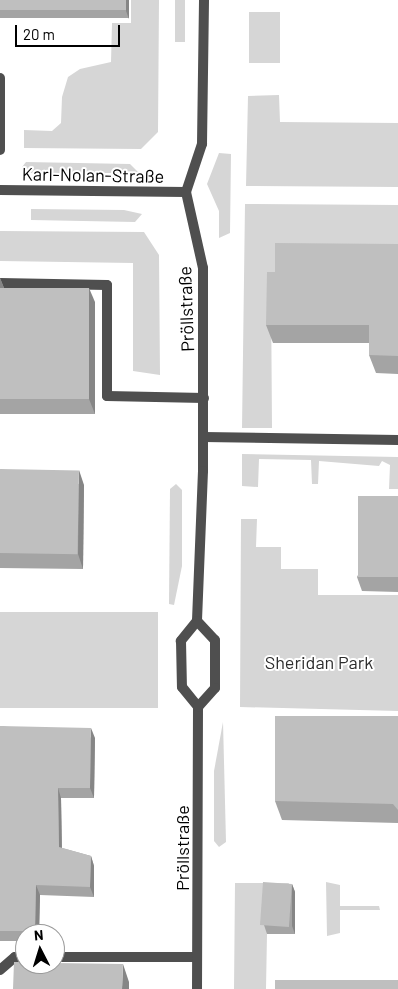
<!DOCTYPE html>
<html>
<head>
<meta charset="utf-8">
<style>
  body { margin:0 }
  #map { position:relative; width:398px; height:989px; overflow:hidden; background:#fff; font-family:Barlow,sans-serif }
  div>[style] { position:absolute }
  .green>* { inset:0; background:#d6d6d6; transform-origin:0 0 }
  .service>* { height:10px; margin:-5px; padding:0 5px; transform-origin:5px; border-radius:5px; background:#4f4f4f }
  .minor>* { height:10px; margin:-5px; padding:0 5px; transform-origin:5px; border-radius:5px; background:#4f4f4f }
  .tertiary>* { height:10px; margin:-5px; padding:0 5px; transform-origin:5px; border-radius:5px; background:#4f4f4f }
  .wall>* { inset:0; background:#a4a4a4; transform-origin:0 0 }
  .shaded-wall>* { inset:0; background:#868686 }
  .building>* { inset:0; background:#bfbfbf; transform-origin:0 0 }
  span { translate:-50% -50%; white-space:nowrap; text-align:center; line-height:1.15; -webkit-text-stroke:4px #fff; paint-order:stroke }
  .street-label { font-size:18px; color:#000 }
  .park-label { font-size:18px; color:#2d2d2d }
  .north { position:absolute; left:15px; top:924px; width:50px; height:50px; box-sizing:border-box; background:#fff; border:1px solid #999; border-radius:50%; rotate:355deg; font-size:14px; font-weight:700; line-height:20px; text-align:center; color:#000 }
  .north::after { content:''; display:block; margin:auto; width:18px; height:22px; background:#000; clip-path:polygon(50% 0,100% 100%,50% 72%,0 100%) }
  .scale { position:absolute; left:15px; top:25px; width:105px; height:22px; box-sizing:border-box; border:2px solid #000; border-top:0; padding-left:6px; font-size:15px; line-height:18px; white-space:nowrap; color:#000; -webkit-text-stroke:4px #fff; paint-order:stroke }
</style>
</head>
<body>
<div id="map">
  <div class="green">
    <i style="clip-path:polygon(131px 0,159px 0,158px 132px,141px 149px,24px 148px,24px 130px,52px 131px,61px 123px,62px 97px,68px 77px,80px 69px,111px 62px,112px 23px,131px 23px)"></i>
    <i style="left:175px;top:0;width:10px;height:42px"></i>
    <i style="left:249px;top:12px;width:31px;height:51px"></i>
    <i style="clip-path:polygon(279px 95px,280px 122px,398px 123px,398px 187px,246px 186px,248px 96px)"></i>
    <i style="clip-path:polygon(219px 153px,231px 154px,230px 233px,219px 238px,219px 211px,207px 184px)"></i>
    <i style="clip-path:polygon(26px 162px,130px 164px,139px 173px,26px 173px,22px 167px)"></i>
    <i style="clip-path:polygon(245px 204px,398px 205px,398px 260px,271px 288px,272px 428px,242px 428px)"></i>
    <i style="clip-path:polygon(31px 209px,124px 210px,142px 214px,135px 222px,31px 220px)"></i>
    <i style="clip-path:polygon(0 231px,144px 232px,159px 255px,160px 375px,133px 371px,133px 263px,0 261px)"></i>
    <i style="clip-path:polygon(242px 454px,398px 457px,398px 489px,389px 489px,390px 465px,382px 461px,379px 466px,319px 461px,318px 484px,312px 484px,311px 460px,259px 459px,258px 487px,242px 486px)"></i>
    <i style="clip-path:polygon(176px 484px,182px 490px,182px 566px,174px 605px,169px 604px,170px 489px)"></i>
    <i style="clip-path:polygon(241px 519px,257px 519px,256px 547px,281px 547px,281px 569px,318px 569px,318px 595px,398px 595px,398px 711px,240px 707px)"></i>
    <i style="left:0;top:612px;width:158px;height:96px"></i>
    <i style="clip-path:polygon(223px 722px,226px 842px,219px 847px,214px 841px,214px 771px)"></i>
    <i style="clip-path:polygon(326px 882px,340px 885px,340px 906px,379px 906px,380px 910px,340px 910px,340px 933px,327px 936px)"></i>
    <i style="clip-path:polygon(235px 883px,289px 883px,267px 934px,266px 989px,234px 989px)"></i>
  </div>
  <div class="service">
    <i style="left:0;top:78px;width:72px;rotate:90deg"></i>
    <i style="left:0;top:283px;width:107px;rotate:1.1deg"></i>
    <i style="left:107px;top:285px;width:111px;rotate:90deg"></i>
    <i style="left:107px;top:396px;width:97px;rotate:1.2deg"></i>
    <i style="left:204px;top:437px;width:194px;rotate:0.9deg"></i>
    <i style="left:55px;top:957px;width:142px"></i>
    <i style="left:0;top:970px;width:20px;rotate:-41deg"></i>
    <i style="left:15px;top:957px;width:10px"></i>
  </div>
  <div class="minor">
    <i style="left:186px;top:192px;width:51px;rotate:-71.6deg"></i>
    <i style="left:202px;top:144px;width:144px;rotate:-89.2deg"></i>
  </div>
  <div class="tertiary">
    <i style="left:0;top:190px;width:186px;rotate:0.6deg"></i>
    <i style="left:186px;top:192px;width:78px;rotate:77.4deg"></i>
    <i style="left:203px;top:268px;width:203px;rotate:90deg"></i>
    <i style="left:203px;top:471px;width:150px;rotate:92.3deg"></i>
    <i style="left:197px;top:621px;width:26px;rotate:129deg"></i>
    <i style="left:181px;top:641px;width:46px;rotate:88.8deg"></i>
    <i style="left:182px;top:687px;width:26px;rotate:51deg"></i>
    <i style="left:198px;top:707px;width:282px;rotate:90.2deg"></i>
    <i style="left:197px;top:621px;width:26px;rotate:47deg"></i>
    <i style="left:215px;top:640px;width:48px;rotate:90deg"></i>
    <i style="left:215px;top:688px;width:25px;rotate:132deg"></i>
  </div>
  <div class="wall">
    <i style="left:0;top:0;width:129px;height:18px"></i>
    <i style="clip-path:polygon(398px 244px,398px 374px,376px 373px,369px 355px,369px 343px,273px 343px,266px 325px,275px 272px)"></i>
    <i style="clip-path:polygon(0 278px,4px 288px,95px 302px,95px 414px,0 414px)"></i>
    <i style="clip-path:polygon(0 469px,84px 485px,83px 569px,0 568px)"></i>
    <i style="clip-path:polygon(398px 496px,398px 592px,362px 591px,357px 577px)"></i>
    <i style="clip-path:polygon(398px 716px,398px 823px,282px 820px,275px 801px)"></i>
    <i style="clip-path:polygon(0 726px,95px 738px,94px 798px,61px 798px,62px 848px,91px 856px,94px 866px,94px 897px,40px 895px,39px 934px,25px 934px,25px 941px,0 941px)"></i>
    <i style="clip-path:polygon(292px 884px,295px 892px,295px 934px,267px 934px,264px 925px)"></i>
  </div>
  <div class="shaded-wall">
    <i style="clip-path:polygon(126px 0,129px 0,129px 19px,126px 11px)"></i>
    <i style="clip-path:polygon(0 278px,6px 293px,0 288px)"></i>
    <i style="clip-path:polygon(89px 288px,95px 302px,95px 414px,89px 399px)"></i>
    <i style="clip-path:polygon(79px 470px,84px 485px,83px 569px,78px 554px)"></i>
    <i style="clip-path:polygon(91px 728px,95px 738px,94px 798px,90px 788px)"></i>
    <i style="clip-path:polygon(58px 788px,61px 798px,62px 857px,59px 847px)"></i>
    <i style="clip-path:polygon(91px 856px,94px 866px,94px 897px,90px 887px)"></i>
    <i style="clip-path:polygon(292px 884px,295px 892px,295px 934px,292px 926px)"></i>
    <i style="clip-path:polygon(36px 885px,40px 895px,39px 934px,37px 934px,35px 931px)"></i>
    <i style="clip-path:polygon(123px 964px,129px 982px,129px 989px,122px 989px)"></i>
  </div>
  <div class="building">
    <i style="left:0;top:0;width:126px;height:10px"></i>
    <i style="clip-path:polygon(275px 243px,398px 244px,398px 356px,369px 355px,369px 325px,266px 325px,267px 272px,275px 272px)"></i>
    <i style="clip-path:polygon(0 278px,0 288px,89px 288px,89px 399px,0 399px)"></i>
    <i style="left:0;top:469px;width:79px;height:84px;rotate:1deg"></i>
    <i style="left:358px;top:496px;width:40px;height:81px"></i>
    <i style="clip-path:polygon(275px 716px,398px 716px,398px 810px,393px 804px,275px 801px)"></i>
    <i style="clip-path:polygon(0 726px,91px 728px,90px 788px,58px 788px,59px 847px,91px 856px,90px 887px,36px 885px,35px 931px,0 931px)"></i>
    <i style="left:263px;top:882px;width:29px;height:43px;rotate:4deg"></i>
    <i style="clip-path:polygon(14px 962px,25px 962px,25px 964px,55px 964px,55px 963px,123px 964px,122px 989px,13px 989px)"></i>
    <i style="left:275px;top:980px;width:123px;height:9px"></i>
  </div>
  <div class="street-label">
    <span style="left:93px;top:175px;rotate:1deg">Karl-Nolan-Straße</span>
    <span style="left:186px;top:309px;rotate:-92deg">Pröllstraße</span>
    <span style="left:182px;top:848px;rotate:-90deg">Pröllstraße</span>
  </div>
  <div class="park-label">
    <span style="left:319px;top:662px">Sheridan Park</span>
  </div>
  <div class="north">N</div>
  <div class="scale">20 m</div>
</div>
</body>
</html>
